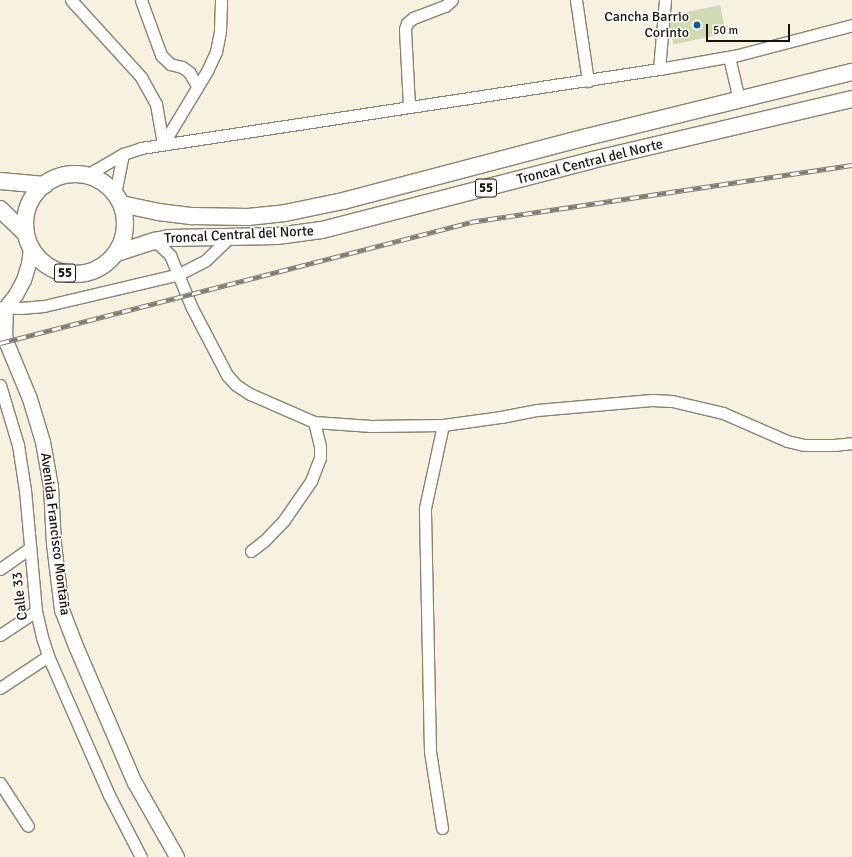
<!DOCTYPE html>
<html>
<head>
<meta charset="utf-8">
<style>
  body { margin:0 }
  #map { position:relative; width:852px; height:857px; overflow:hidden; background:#f7f2df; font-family:Signika,sans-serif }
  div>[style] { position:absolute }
  .green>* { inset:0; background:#cedab1; transform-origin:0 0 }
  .roads { filter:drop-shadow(1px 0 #888372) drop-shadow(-1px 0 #888372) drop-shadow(0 1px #888372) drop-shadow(0 -1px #888372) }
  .minor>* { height:11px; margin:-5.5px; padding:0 5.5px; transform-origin:5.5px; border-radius:5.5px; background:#fff }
  .major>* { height:14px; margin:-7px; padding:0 7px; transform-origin:7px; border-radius:7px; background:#fff }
  .highway>* { height:16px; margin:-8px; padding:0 8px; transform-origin:8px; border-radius:8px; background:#fff }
  .highway>.ring { margin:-8px; padding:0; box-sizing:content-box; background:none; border:16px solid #fff; border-radius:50% }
  .rail>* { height:4.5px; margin-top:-2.25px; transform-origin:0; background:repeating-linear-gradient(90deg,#fff 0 9px,#7f7b6f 0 18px); box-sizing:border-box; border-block:1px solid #7f7b6f }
  .dots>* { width:11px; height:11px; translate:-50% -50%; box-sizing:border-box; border:2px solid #fff; border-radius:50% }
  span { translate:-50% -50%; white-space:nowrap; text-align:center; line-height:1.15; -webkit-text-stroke:3px #fff; paint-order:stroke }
  .shield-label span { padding:1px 3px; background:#fff; border:1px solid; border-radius:3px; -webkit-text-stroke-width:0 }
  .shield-label { font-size:13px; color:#15130c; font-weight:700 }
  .poi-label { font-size:14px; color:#15130c }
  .right { translate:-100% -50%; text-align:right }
  .street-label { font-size:14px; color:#15130c }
  .scale { position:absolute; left:706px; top:24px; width:84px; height:18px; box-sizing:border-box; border:2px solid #15130c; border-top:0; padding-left:5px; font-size:12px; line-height:14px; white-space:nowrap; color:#15130c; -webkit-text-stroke:3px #fff; paint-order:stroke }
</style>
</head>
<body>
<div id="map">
  <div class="green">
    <i style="left:720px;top:5px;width:29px;height:54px;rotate:78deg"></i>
  </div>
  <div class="roads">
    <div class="minor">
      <i style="left:71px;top:0;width:104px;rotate:47.7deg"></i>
      <i style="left:141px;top:77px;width:31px;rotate:61deg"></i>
      <i style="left:156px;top:104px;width:41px;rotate:80.1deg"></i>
      <i style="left:141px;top:0;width:59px;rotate:70deg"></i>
      <i style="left:161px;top:55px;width:13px;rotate:45deg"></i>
      <i style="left:170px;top:64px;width:12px;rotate:14deg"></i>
      <i style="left:182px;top:67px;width:9px;rotate:36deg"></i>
      <i style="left:189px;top:72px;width:16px;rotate:60deg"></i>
      <i style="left:576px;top:0;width:82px;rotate:81.6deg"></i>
      <i style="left:729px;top:57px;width:44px;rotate:76.9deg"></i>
      <i style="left:659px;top:69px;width:69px;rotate:-85deg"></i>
      <i style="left:409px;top:106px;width:77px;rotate:-93deg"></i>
      <i style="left:405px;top:29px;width:6px;rotate:-72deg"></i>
      <i style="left:407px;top:23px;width:8px;rotate:-40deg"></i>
      <i style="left:413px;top:18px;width:34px;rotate:-21deg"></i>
      <i style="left:445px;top:6px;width:9px;rotate:-41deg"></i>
      <i style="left:163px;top:144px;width:85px;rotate:-58.9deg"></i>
      <i style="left:207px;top:71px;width:21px;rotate:-65deg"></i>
      <i style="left:216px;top:52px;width:21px;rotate:-79deg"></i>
      <i style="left:220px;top:31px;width:31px;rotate:-88deg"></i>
      <i style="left:85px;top:176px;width:44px;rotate:-30.1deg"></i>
      <i style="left:123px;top:154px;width:19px;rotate:-18deg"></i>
      <i style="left:141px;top:148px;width:524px;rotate:-8.67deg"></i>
      <i style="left:659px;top:69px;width:80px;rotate:-10deg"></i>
      <i style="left:738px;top:55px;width:118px;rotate:-14.7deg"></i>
      <i style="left:115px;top:194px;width:41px;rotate:-78.7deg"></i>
      <i style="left:155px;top:241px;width:21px;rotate:43deg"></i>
      <i style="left:170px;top:255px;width:57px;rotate:67.5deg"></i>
      <i style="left:192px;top:308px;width:76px;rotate:62.4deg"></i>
      <i style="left:227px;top:375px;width:13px;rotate:48deg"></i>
      <i style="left:236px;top:385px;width:17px;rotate:33deg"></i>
      <i style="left:250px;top:394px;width:70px;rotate:23.6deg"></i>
      <i style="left:314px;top:422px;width:57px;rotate:4deg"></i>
      <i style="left:371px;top:426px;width:72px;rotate:-0.8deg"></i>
      <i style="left:443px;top:425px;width:59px;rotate:-7.9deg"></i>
      <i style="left:501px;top:417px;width:37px;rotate:-11deg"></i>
      <i style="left:537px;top:410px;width:115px;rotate:-5deg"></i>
      <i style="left:652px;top:400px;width:20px;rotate:3deg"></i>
      <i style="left:672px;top:401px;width:52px;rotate:13.2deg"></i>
      <i style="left:723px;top:413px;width:70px;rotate:23.6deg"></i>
      <i style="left:787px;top:441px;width:18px;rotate:13deg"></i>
      <i style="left:805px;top:445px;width:29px"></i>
      <i style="left:834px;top:445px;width:18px;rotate:-6deg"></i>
      <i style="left:1px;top:307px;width:20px;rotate:3deg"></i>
      <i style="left:21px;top:308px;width:23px;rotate:-5deg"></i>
      <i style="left:44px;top:306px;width:139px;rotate:-13.3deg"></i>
      <i style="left:179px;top:274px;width:30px;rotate:-27deg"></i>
      <i style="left:206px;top:260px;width:33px;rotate:-44deg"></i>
      <i style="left:0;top:385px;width:63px;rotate:73.3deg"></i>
      <i style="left:18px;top:445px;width:46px;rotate:81.2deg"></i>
      <i style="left:25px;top:490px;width:121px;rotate:84.8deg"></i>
      <i style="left:36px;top:611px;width:27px;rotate:77deg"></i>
      <i style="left:42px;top:637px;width:20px;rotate:72deg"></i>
      <i style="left:48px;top:656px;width:152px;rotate:66.3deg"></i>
      <i style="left:109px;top:795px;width:70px;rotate:62.7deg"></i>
      <i style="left:251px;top:551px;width:16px;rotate:-38deg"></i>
      <i style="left:264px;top:541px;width:29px;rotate:-46deg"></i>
      <i style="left:284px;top:520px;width:47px;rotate:-55.3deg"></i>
      <i style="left:311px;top:481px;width:25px;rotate:-69deg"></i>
      <i style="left:320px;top:458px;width:12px;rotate:-90deg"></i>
      <i style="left:320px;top:446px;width:25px;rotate:-104deg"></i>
      <i style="left:0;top:569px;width:37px;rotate:-35deg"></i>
      <i style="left:0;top:635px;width:43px;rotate:-33.7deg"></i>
      <i style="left:0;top:688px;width:58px;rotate:-33.7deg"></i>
      <i style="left:0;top:783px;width:51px;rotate:56.9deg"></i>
      <i style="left:442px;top:828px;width:78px;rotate:-98.9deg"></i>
      <i style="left:430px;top:751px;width:243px;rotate:-91.2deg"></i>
      <i style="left:425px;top:508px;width:85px;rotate:-77.8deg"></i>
    </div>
    <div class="major">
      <i style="left:31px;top:248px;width:16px;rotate:97deg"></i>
      <i style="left:29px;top:264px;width:17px;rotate:107deg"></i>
      <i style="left:24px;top:280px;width:17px;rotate:118deg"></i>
      <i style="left:16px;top:295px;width:16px;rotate:128deg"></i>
      <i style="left:6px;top:308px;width:24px;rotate:92deg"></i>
      <i style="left:5px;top:332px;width:9px;rotate:84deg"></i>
      <i style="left:6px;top:341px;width:63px;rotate:67.5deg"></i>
      <i style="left:30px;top:399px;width:45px;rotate:73.2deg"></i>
      <i style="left:43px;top:442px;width:46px;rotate:79.9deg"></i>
      <i style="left:51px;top:487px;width:57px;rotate:87deg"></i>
      <i style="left:54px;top:544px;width:66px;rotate:83.1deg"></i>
      <i style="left:62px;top:610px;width:36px;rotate:69deg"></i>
      <i style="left:75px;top:644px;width:151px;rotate:66.7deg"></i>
      <i style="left:135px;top:783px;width:85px;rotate:60.4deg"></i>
    </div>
    <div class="highway">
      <i class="ring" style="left:25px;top:174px;width:84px;height:84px"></i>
      <i style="left:0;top:181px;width:45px;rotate:5.1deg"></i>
      <i style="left:121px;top:204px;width:38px;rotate:12deg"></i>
      <i style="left:158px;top:212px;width:35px;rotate:7deg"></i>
      <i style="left:193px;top:216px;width:55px;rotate:1deg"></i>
      <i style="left:248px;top:217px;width:37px;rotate:-6deg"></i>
      <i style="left:285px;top:213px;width:59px;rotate:-11.7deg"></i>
      <i style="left:343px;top:201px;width:252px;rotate:-14.7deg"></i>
      <i style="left:587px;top:137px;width:273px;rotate:-13.8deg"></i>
      <i style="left:0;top:209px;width:36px;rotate:44deg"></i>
      <i style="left:117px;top:253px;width:40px;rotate:-18deg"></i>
      <i style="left:155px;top:241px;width:14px;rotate:-12deg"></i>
      <i style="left:169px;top:238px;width:108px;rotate:-1.1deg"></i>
      <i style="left:277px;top:236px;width:45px;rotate:-7.6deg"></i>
      <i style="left:322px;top:230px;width:279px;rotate:-14.5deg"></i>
      <i style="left:592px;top:160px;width:267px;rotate:-13.2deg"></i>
    </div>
  </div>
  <div class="rail">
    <i style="left:0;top:343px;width:485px;rotate:-14.4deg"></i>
    <i style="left:470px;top:222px;width:386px;rotate:-8.5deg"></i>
  </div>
  <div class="dots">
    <i style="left:697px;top:25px;background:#175b90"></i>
  </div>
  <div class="shield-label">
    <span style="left:486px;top:188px">55</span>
    <span style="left:65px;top:273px">55</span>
  </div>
  <div class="poi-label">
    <span class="right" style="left:689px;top:25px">Cancha Barrio<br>Corinto</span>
  </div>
  <div class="street-label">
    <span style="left:590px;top:162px;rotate:-14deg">Troncal Central del Norte</span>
    <span style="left:239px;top:235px;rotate:-3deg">Troncal Central del Norte</span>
    <span style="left:55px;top:534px;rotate:83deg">Avenida Francisco Montaña</span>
    <span style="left:20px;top:596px;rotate:-97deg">Calle 33</span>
  </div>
  <div class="scale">50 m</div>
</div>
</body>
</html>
